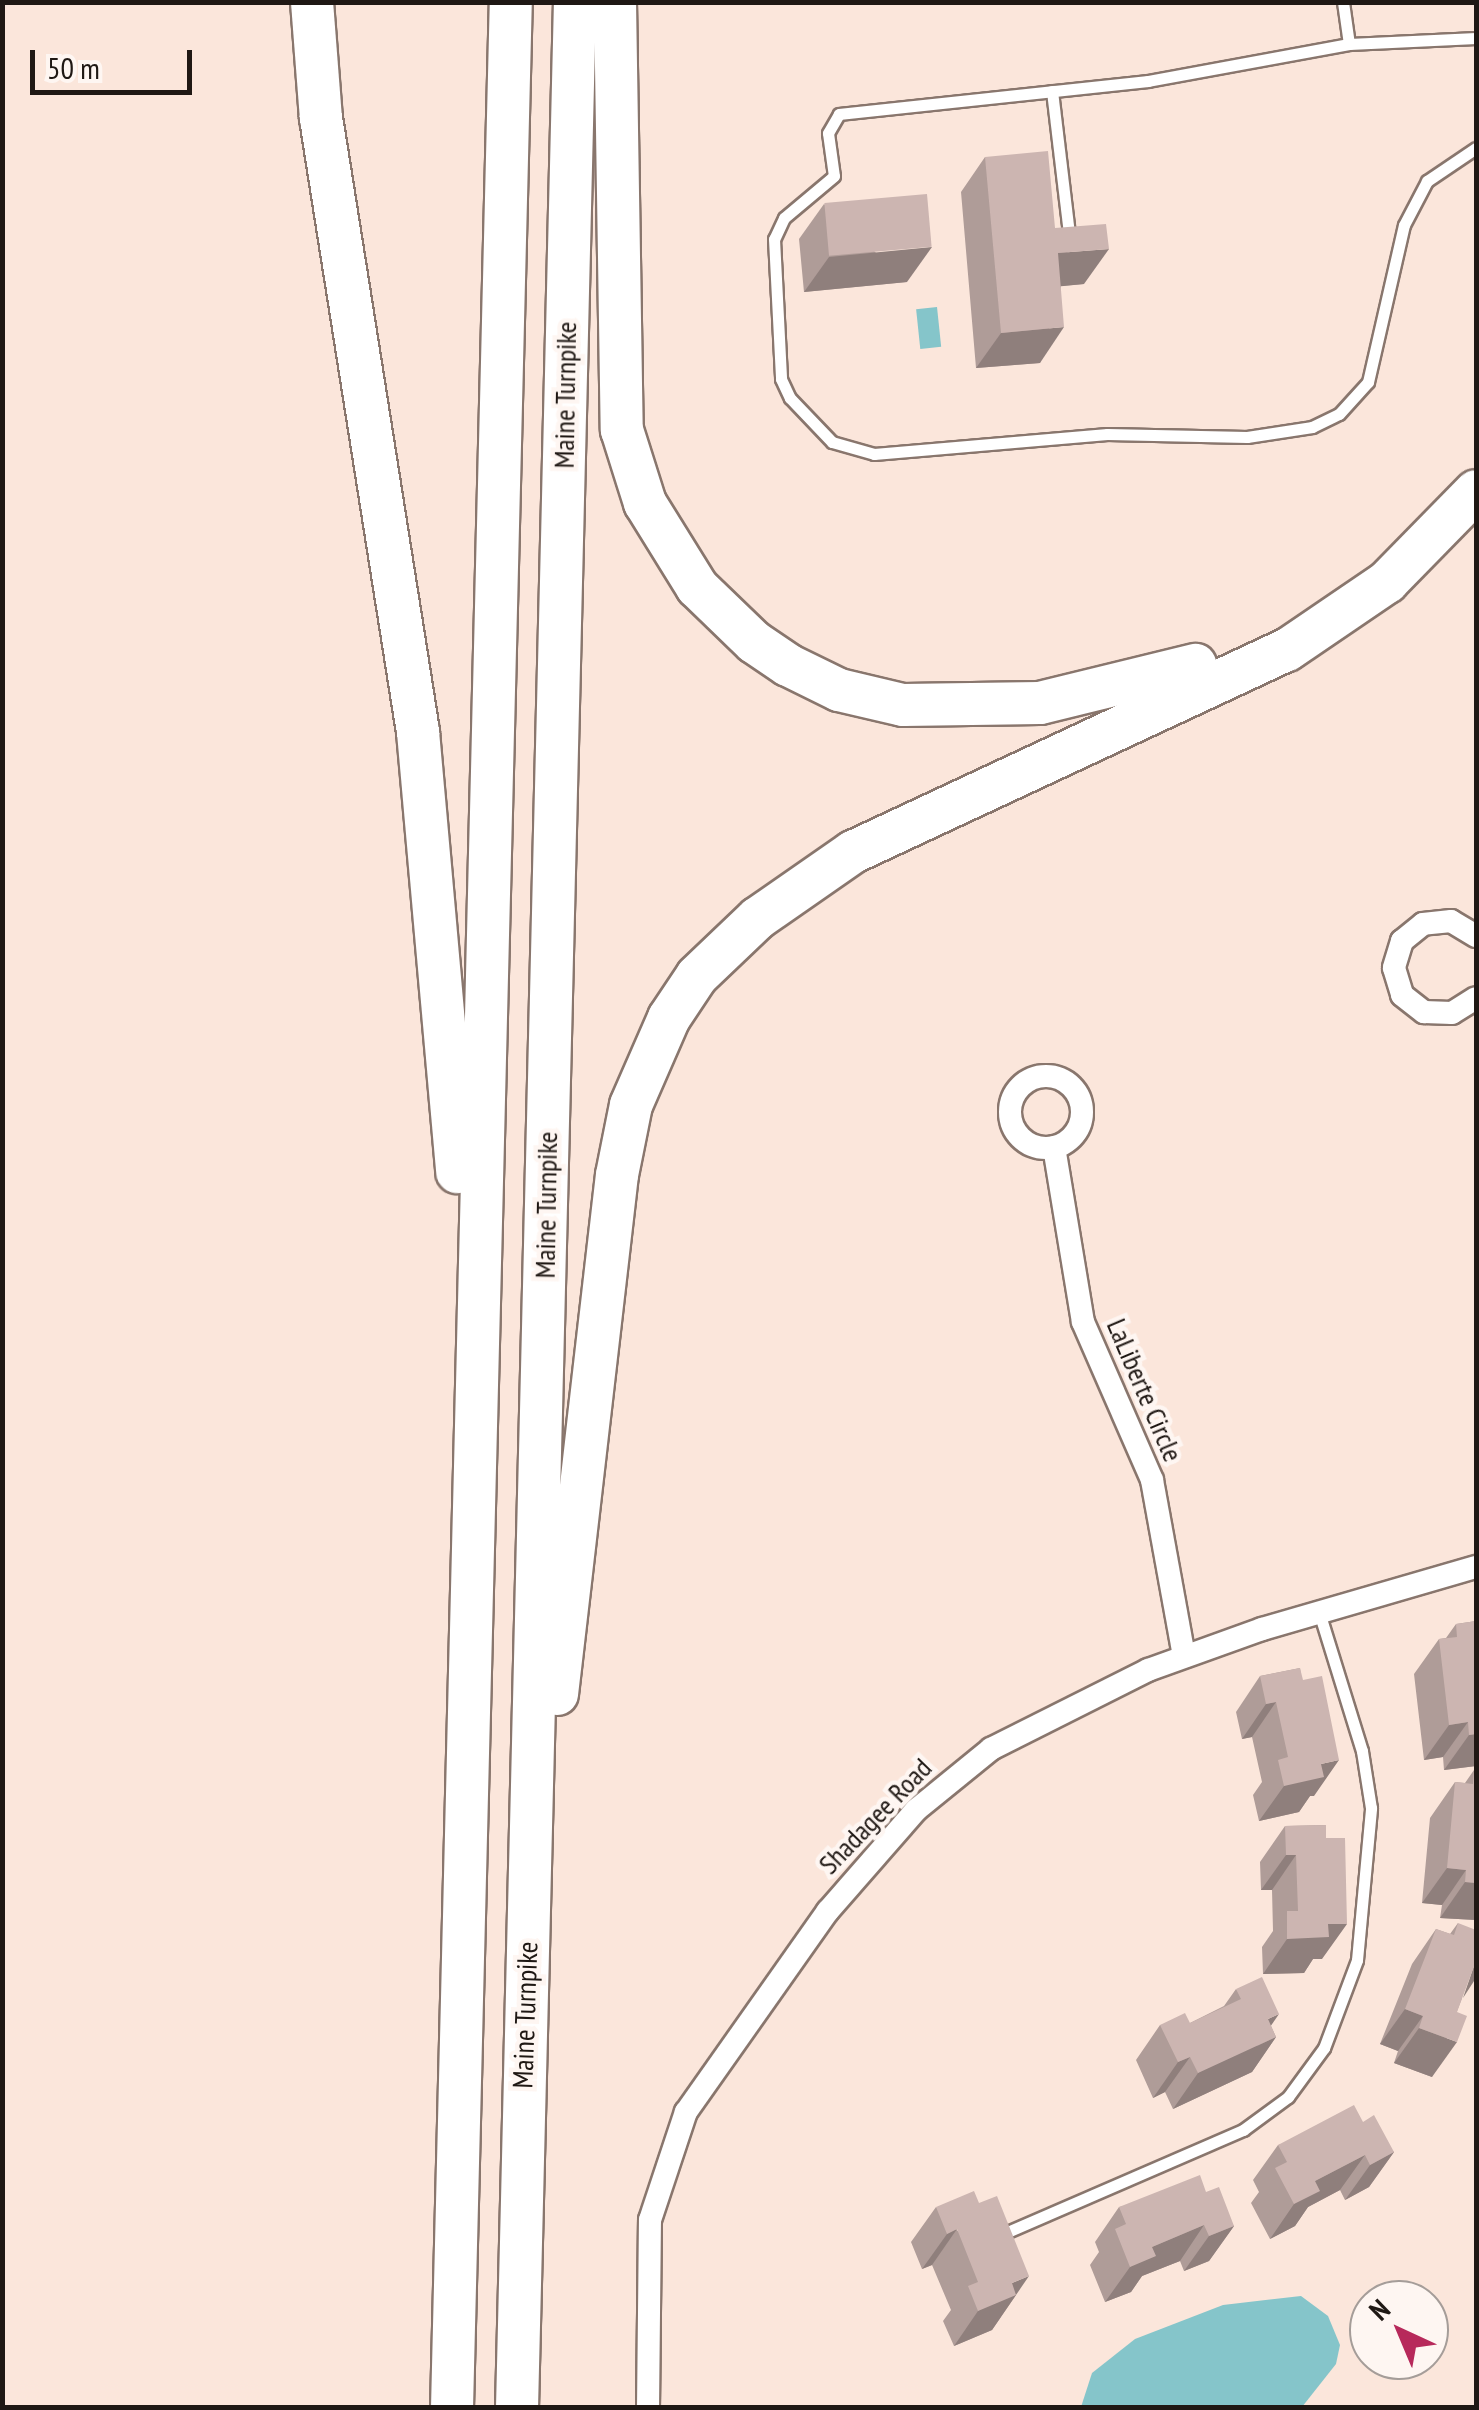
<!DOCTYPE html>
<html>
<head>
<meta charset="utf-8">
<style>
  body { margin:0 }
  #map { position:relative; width:1479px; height:2410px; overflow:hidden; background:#fbe6db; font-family:"PT Sans Narrow",sans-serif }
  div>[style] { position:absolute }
  .water>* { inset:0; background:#85c5ca; transform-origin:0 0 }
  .roads { filter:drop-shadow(2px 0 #89766d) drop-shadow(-2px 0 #89766d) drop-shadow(0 2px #89766d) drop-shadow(0 -2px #89766d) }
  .lane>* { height:11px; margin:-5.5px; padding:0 5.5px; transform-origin:5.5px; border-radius:5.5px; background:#fff }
  .street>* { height:22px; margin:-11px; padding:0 11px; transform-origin:11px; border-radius:11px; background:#fff }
  .street>.ring { margin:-11px; padding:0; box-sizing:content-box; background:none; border:22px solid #fff; border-radius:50% }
  .highway>* { height:42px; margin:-21px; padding:0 21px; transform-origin:21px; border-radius:21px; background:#fff }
  .wall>* { inset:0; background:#af9c98 }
  .shaded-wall>* { inset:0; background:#8f7f7c }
  .building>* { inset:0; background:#ccb5b1; transform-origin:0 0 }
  span { translate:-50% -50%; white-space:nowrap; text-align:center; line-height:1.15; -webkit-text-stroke:9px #fef6f2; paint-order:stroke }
  .street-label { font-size:28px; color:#1f1814 }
  .frame { position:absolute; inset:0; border:5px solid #1f1814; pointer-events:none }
  .north { position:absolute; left:1349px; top:2280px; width:100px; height:100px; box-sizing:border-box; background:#fef6f2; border:2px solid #a59d99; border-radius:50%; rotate:316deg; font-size:28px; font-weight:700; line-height:40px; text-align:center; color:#1f1814 }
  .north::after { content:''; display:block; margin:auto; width:35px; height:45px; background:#b7295b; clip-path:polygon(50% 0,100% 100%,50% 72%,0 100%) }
  .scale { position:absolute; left:30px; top:50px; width:162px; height:45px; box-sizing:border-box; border:5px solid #1f1814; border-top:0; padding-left:12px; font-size:30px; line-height:35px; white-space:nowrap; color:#1f1814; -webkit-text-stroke:8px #fef6f2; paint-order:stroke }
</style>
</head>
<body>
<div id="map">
  <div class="water">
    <i style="left:937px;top:307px;width:40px;height:21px;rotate:84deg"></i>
    <i style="clip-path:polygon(1301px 2296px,1328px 2316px,1340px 2345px,1336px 2364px,1302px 2407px,1081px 2407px,1092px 2373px,1135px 2339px,1223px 2305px)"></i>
  </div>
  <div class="roads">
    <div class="lane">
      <i style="left:1343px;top:2px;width:42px;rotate:81.9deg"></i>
      <i style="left:1476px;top:38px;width:127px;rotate:177.3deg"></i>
      <i style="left:1349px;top:44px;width:204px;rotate:169.6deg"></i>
      <i style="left:1148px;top:81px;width:311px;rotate:173.9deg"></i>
      <i style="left:839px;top:114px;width:22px;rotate:120deg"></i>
      <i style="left:828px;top:133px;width:43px;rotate:82.1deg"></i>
      <i style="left:834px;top:176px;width:65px;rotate:140deg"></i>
      <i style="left:784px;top:218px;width:23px;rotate:115deg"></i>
      <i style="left:774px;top:239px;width:140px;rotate:87.1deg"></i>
      <i style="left:781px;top:379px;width:21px;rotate:65deg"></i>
      <i style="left:790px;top:398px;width:61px;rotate:46.3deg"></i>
      <i style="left:832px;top:442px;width:44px;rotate:15.9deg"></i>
      <i style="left:874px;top:454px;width:234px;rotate:-4.9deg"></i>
      <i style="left:1107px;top:434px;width:140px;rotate:1.2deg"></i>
      <i style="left:1247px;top:437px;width:66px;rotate:-8.7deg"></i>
      <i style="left:1312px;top:427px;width:30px;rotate:-26deg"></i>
      <i style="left:1339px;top:414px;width:43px;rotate:-47.8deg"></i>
      <i style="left:1368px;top:382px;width:161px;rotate:-77.1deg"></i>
      <i style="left:1404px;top:225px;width:50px;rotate:-62.4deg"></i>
      <i style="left:1427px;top:181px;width:59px;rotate:-34deg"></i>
      <i style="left:1052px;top:91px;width:151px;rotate:83.2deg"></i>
      <i style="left:998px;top:2236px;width:267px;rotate:-23.4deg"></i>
      <i style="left:1243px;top:2130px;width:56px;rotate:-36.3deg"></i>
      <i style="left:1288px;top:2097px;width:61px;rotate:-53.7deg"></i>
      <i style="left:1324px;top:2048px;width:94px;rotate:-69.4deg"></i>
      <i style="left:1357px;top:1960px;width:153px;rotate:-84.7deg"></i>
      <i style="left:1371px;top:1808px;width:58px;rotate:-99deg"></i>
      <i style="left:1362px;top:1751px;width:145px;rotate:-107.2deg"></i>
    </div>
    <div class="street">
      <i style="left:1476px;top:936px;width:29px;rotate:-149deg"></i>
      <i style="left:1451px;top:921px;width:28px;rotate:174deg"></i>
      <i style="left:1423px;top:924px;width:27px;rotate:141deg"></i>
      <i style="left:1402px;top:941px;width:28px;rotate:107deg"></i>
      <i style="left:1394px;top:968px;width:28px;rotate:73deg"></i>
      <i style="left:1402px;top:995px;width:28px;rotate:38deg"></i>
      <i style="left:1424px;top:1012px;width:28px;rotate:2deg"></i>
      <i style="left:1452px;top:1013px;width:28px;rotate:-32deg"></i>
      <i class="ring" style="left:1010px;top:1076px;width:50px;height:50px"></i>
      <i style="left:1054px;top:1147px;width:177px;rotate:80.6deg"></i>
      <i style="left:1083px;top:1322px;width:172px;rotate:66.4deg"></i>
      <i style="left:1152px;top:1480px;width:179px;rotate:79.7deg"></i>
      <i style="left:648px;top:2408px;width:188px;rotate:-89.4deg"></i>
      <i style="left:650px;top:2220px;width:114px;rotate:-71.6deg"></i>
      <i style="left:686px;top:2112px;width:246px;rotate:-54.8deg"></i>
      <i style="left:828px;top:1911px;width:134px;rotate:-48.9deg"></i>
      <i style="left:916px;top:1810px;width:97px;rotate:-39.1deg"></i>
      <i style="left:991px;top:1749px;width:176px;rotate:-26.7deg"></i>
      <i style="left:1148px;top:1670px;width:121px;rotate:-19.8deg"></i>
      <i style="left:1262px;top:1629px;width:223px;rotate:-16.2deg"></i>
    </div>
    <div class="highway">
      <i style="left:312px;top:2px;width:116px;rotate:85.6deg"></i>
      <i style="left:321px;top:118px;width:622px;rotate:81.02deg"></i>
      <i style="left:418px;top:732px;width:442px;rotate:84.9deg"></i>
      <i style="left:615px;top:2px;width:428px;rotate:89.1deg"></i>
      <i style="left:622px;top:430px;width:77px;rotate:72.5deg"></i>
      <i style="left:645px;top:503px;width:99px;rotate:58.2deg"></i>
      <i style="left:697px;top:587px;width:79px;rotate:44deg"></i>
      <i style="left:754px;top:642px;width:41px;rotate:34.1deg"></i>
      <i style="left:788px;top:665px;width:57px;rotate:26.1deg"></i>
      <i style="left:839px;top:690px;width:66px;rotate:13.2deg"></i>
      <i style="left:903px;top:705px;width:137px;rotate:-0.8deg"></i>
      <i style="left:1040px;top:703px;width:160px;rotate:-13.8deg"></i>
      <i style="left:557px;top:1694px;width:522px;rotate:-83.41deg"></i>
      <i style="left:617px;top:1175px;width:71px;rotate:-78.7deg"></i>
      <i style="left:631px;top:1105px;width:95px;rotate:-66.4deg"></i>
      <i style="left:669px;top:1018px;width:50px;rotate:-56.3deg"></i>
      <i style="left:697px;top:976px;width:84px;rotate:-43.6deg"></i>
      <i style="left:758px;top:918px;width:116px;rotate:-34.8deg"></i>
      <i style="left:853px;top:852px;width:479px;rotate:-25deg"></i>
      <i style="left:1287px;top:650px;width:121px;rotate:-34.2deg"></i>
      <i style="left:1387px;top:582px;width:127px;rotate:-45.6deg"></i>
      <i style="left:452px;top:2408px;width:2407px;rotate:-88.6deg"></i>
      <i style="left:517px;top:2408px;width:2407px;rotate:-88.62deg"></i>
    </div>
  </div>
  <div class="wall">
    <i style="clip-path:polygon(985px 157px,1055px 228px,1084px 284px,1061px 286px,1040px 363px,976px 368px,961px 192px)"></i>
    <i style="clip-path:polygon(824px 204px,907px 282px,804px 292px,799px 239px)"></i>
    <i style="clip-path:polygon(1476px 1621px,1476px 1766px,1444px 1770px,1443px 1757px,1424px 1760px,1414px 1674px,1439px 1639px,1446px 1638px,1456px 1624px)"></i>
    <i style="clip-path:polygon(1300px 1668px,1314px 1796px,1310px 1796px,1299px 1812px,1259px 1821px,1253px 1795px,1262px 1782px,1252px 1737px,1242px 1739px,1236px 1712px,1260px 1676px)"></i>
    <i style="clip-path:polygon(1474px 1770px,1476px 1771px,1476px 1920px,1440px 1918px,1442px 1905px,1422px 1903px,1430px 1818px,1455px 1782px,1465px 1783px)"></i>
    <i style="clip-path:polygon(1326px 1825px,1322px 1959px,1313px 1959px,1304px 1973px,1263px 1974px,1262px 1947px,1273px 1931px,1272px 1890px,1261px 1890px,1260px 1862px,1285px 1826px)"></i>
    <i style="clip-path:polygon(1458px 1923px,1462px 1998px,1432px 2077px,1394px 2063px,1398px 2051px,1380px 2044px,1412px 1964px,1436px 1929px,1450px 1934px)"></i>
    <i style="clip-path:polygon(1236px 1989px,1271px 2026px,1276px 2037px,1252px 2072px,1173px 2109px,1165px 2092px,1153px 2098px,1136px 2060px,1160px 2025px,1190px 2023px,1224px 2006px)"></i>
    <i style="clip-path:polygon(1363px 2122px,1394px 2152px,1369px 2187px,1345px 2200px,1340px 2190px,1308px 2207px,1295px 2226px,1270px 2239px,1251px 2203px,1259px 2192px,1253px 2180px,1278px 2145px)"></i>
    <i style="clip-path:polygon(1206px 2192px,1234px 2226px,1209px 2261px,1184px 2271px,1180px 2261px,1142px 2276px,1131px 2292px,1105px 2302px,1090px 2265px,1099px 2252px,1095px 2242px,1119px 2207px)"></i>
    <i style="clip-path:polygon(936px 2207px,1016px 2295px,992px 2330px,954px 2346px,943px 2321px,951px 2310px,932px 2265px,922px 2269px,911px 2242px)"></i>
  </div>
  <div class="shaded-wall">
    <i style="clip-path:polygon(932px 247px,907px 282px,804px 292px,829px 257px)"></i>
    <i style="clip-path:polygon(1109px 249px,1084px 284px,1033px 289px,1058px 253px)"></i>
    <i style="clip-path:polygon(1064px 327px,1040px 363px,976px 368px,1001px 333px)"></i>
    <i style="clip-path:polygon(1276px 1702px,1252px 1737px,1242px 1739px,1266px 1704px)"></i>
    <i style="clip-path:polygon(1468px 1722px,1443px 1757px,1424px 1760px,1449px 1725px)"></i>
    <i style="clip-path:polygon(1476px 1734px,1476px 1766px,1444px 1770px,1469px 1735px)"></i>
    <i style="clip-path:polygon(1339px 1760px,1314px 1796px,1310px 1796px,1299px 1812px,1259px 1821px,1284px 1786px,1321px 1764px)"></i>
    <i style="clip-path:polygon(1286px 1855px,1296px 1855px,1272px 1890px,1261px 1890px)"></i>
    <i style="clip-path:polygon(1447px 1868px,1466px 1870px,1442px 1905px,1422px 1903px)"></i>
    <i style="clip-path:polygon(1465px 1882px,1476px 1883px,1476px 1920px,1440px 1918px)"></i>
    <i style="clip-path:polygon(1328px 1924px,1347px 1924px,1322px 1959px,1313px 1959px,1304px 1973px,1263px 1974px,1287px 1939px)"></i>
    <i style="clip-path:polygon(1476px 1960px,1476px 1978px,1463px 1998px)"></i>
    <i style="clip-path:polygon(1405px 2009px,1423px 2016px,1398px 2051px,1380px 2044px)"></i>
    <i style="clip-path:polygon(1279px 2014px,1257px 2046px,1276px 2037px,1252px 2072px,1173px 2109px,1198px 2073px,1268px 2019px)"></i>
    <i style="clip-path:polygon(1419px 2028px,1457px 2042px,1432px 2077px,1394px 2063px)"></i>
    <i style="clip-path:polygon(1190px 2057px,1165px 2092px,1153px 2098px,1178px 2062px)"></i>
    <i style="clip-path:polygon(1394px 2152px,1369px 2187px,1345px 2200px,1370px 2165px)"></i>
    <i style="clip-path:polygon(1365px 2155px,1340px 2190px,1308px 2207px,1295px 2226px,1270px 2239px,1294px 2204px,1315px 2181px)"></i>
    <i style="clip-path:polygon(1204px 2225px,1180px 2261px,1142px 2276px,1131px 2292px,1105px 2302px,1130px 2267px,1152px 2247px)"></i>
    <i style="clip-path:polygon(1234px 2226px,1209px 2261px,1184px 2271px,1209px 2236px)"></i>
    <i style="clip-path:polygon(957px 2229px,932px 2265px,922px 2269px,947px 2234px)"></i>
    <i style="clip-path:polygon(1029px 2276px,992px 2330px,954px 2346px,978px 2311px,1012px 2283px)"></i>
  </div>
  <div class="building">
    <i style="clip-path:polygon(1048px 151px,1055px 228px,1106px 224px,1109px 249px,1058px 253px,1064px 327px,1001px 333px,985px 157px)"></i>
    <i style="left:927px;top:194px;width:53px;height:103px;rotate:85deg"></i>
    <i style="clip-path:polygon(1476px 1621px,1476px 1734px,1469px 1735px,1468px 1722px,1449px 1725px,1439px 1639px,1457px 1637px,1456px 1624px)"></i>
    <i style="clip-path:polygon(1300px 1668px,1303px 1680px,1322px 1676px,1339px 1760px,1321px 1764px,1324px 1777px,1284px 1786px,1278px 1760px,1288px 1757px,1276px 1702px,1266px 1704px,1260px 1676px)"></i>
    <i style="clip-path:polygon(1474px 1770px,1476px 1771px,1476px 1883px,1465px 1882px,1466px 1870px,1447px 1868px,1455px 1782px,1473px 1784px)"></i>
    <i style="clip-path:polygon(1326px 1825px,1326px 1838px,1345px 1838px,1347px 1924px,1328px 1924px,1329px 1937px,1287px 1939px,1287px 1911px,1298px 1911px,1296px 1855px,1286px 1855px,1285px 1826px)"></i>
    <i style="clip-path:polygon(1458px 1923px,1476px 1930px,1476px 1961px,1457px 2012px,1467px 2016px,1457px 2042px,1419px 2028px,1423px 2016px,1405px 2009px,1436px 1929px,1454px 1935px)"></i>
    <i style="clip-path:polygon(1262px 1977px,1279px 2014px,1268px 2019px,1276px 2037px,1198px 2073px,1190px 2057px,1178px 2062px,1160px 2025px,1185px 2013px,1190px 2023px,1241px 1999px,1236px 1989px)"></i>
    <i style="clip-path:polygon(1354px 2105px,1363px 2122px,1374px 2115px,1394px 2152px,1370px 2165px,1365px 2155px,1315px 2181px,1320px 2191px,1294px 2204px,1275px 2168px,1287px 2162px,1278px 2145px)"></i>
    <i style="clip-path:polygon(1200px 2175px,1206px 2192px,1219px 2187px,1234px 2226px,1209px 2236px,1204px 2225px,1152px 2247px,1156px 2256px,1130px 2267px,1115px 2229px,1126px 2224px,1119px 2207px)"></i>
    <i style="clip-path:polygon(974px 2191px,979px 2203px,997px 2196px,1029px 2276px,1012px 2283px,1016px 2295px,978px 2311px,968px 2286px,978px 2282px,957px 2229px,947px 2234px,936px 2207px)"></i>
  </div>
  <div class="street-label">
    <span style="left:565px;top:395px;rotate:-89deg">Maine Turnpike</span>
    <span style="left:546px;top:1205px;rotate:-89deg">Maine Turnpike</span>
    <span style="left:1145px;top:1390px;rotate:67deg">LaLiberte Circle</span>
    <span style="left:875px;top:1816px;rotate:-46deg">Shadagee Road</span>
    <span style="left:525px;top:2015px;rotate:-88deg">Maine Turnpike</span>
  </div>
  <div class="frame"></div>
  <div class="north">N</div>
  <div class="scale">50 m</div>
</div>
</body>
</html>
